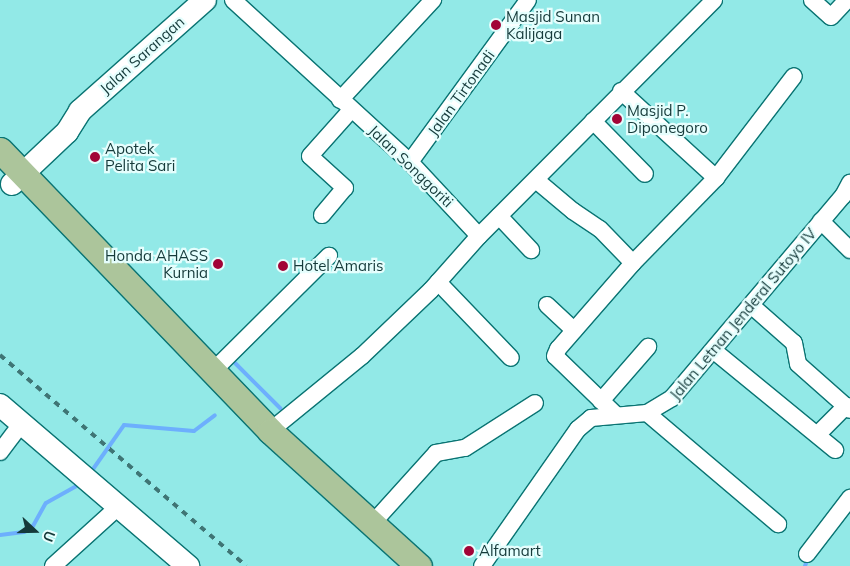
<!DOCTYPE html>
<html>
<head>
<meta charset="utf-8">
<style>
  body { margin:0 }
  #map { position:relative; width:850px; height:566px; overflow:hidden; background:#92e9e7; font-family:Mulish,sans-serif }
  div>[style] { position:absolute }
  .stream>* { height:4px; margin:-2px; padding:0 2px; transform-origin:2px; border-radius:2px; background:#6daffd }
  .roads { filter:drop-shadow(1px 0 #0a7473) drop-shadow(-1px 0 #0a7473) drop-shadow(0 1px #0a7473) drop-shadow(0 -1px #0a7473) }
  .street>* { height:16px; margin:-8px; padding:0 8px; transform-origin:8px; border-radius:8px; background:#fff }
  .secondary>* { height:22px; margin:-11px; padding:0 11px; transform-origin:11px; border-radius:11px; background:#fff }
  .primary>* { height:25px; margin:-12.5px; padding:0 12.5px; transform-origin:12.5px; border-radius:12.5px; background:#acc59b }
  .rail>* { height:4px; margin-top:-2px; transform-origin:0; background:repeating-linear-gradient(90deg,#3f7575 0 6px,transparent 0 12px) }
  .dots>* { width:14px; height:14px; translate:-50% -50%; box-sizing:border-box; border:2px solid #e5fefd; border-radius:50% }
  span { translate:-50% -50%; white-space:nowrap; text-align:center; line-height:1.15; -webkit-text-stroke:4.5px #e5fefd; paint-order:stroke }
  .poi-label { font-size:15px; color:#153a3a }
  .left { translate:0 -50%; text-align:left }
  .right { translate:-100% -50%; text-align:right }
  .street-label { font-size:15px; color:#153a3a }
  .north { position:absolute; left:10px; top:506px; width:50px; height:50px; -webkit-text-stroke:4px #e5fefd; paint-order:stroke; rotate:111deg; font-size:14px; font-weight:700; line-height:20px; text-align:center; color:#153a3a }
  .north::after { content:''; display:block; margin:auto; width:18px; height:22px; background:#153a3a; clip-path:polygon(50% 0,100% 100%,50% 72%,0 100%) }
</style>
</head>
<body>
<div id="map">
  <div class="stream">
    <i style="left:235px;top:363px;width:64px;rotate:45deg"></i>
    <i style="left:91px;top:472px;width:57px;rotate:-54.9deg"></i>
    <i style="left:124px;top:425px;width:70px;rotate:4.9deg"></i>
    <i style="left:194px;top:431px;width:26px;rotate:-37deg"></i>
    <i style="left:0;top:535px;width:24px;rotate:-7deg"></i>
    <i style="left:24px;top:532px;width:11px;rotate:-34deg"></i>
    <i style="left:33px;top:526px;width:26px;rotate:-61deg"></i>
    <i style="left:46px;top:503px;width:39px;rotate:-29deg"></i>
    <i style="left:805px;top:566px;width:9px;rotate:-69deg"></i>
  </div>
  <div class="roads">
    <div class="street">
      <i style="left:233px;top:0;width:240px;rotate:42.5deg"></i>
      <i style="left:410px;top:162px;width:101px;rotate:47deg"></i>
      <i style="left:812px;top:0;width:25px;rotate:42deg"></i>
      <i style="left:831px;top:17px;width:23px;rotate:-47deg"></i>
      <i style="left:621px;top:91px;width:129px;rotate:42.5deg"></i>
      <i style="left:340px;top:100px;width:137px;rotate:-47.1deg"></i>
      <i style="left:593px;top:121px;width:74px;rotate:45.5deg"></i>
      <i style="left:410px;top:162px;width:200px;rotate:-53.9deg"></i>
      <i style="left:536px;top:180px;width:48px;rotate:40deg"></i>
      <i style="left:573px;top:211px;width:32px;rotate:34deg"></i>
      <i style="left:600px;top:229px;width:47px;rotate:45.9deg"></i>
      <i style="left:322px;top:215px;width:35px;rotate:-50deg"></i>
      <i style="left:345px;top:188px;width:47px;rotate:-137.6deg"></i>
      <i style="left:310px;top:156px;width:62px;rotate:-48.3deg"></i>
      <i style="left:499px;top:216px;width:47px;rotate:46.7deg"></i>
      <i style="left:821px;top:221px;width:41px;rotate:45deg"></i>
      <i style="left:438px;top:282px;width:105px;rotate:46.2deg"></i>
      <i style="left:547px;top:305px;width:37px;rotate:43deg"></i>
      <i style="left:752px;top:306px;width:56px;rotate:41.4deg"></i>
      <i style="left:794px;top:343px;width:21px;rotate:79deg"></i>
      <i style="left:798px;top:364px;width:69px;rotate:41.5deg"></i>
      <i style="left:713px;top:350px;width:158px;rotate:39.3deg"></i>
      <i style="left:212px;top:372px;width:165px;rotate:-44.8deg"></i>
      <i style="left:601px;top:401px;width:72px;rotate:-49deg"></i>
      <i style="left:647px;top:413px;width:172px;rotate:40.3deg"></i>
      <i style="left:615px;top:414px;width:83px;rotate:-136deg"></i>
      <i style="left:555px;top:356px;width:8px;rotate:-67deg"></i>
      <i style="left:558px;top:349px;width:114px;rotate:-48.9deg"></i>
      <i style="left:633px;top:263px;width:119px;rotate:-45.7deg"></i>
      <i style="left:716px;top:178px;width:128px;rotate:-52.6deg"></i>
      <i style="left:270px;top:431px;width:119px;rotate:-39.2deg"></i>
      <i style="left:362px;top:356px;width:95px;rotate:-43.7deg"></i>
      <i style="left:431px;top:290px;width:72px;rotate:-48.4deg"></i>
      <i style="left:479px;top:236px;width:333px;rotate:-45.1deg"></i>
      <i style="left:818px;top:434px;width:40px;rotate:-45deg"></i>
      <i style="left:0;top:452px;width:36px;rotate:-53deg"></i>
      <i style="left:371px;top:525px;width:97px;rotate:-47.9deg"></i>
      <i style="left:436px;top:453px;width:29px;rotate:-10deg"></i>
      <i style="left:465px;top:448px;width:83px;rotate:-32.7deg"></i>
      <i style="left:807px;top:554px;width:71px;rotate:-52.5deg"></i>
      <i style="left:53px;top:566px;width:86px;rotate:-42.2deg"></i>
      <i style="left:482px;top:566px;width:167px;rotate:-55deg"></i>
      <i style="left:578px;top:429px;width:17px;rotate:-40deg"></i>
      <i style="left:591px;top:418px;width:56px;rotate:-5.1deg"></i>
      <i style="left:647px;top:413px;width:29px;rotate:-31deg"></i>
      <i style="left:672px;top:398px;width:265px;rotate:-49.8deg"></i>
      <i style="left:843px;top:196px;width:15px;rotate:-62deg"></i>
    </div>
    <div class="secondary">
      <i style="left:12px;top:184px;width:76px;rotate:-43.4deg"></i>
      <i style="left:67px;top:132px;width:25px;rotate:-58deg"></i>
      <i style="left:80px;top:111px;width:167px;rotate:-41.6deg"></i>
      <i style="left:0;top:405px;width:248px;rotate:40.6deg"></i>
    </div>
    <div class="primary">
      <i style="left:0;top:150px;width:390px;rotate:46.1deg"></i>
      <i style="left:270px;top:431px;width:201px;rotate:42.2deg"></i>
    </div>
  </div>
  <div class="rail">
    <i style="left:0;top:355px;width:324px;rotate:40.6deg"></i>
  </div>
  <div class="dots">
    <i style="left:496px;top:25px;background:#a20437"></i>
    <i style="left:617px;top:119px;background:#a20437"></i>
    <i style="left:95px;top:157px;background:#a20437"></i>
    <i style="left:218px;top:264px;background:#a20437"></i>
    <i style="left:283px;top:266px;background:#a20437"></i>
    <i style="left:469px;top:551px;background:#a20437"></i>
  </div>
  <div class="poi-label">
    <span class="left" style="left:506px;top:25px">Masjid Sunan<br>Kalijaga</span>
    <span class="left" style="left:627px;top:119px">Masjid P.<br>Diponegoro</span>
    <span class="left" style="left:105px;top:157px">Apotek<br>Pelita Sari</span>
    <span class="right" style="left:208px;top:264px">Honda AHASS<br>Kurnia</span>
    <span class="left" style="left:293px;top:266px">Hotel Amaris</span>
    <span class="left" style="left:479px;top:551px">Alfamart</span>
  </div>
  <div class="street-label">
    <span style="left:142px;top:55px;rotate:-42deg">Jalan Sarangan</span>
    <span style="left:461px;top:93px;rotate:-54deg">Jalan Tirtonadi</span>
    <span style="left:411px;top:166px;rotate:44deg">Jalan Songgoriti</span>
    <span style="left:743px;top:314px;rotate:-50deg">Jalan Letnan Jenderal Sutoyo IV</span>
  </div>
  <div class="north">U</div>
</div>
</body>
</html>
